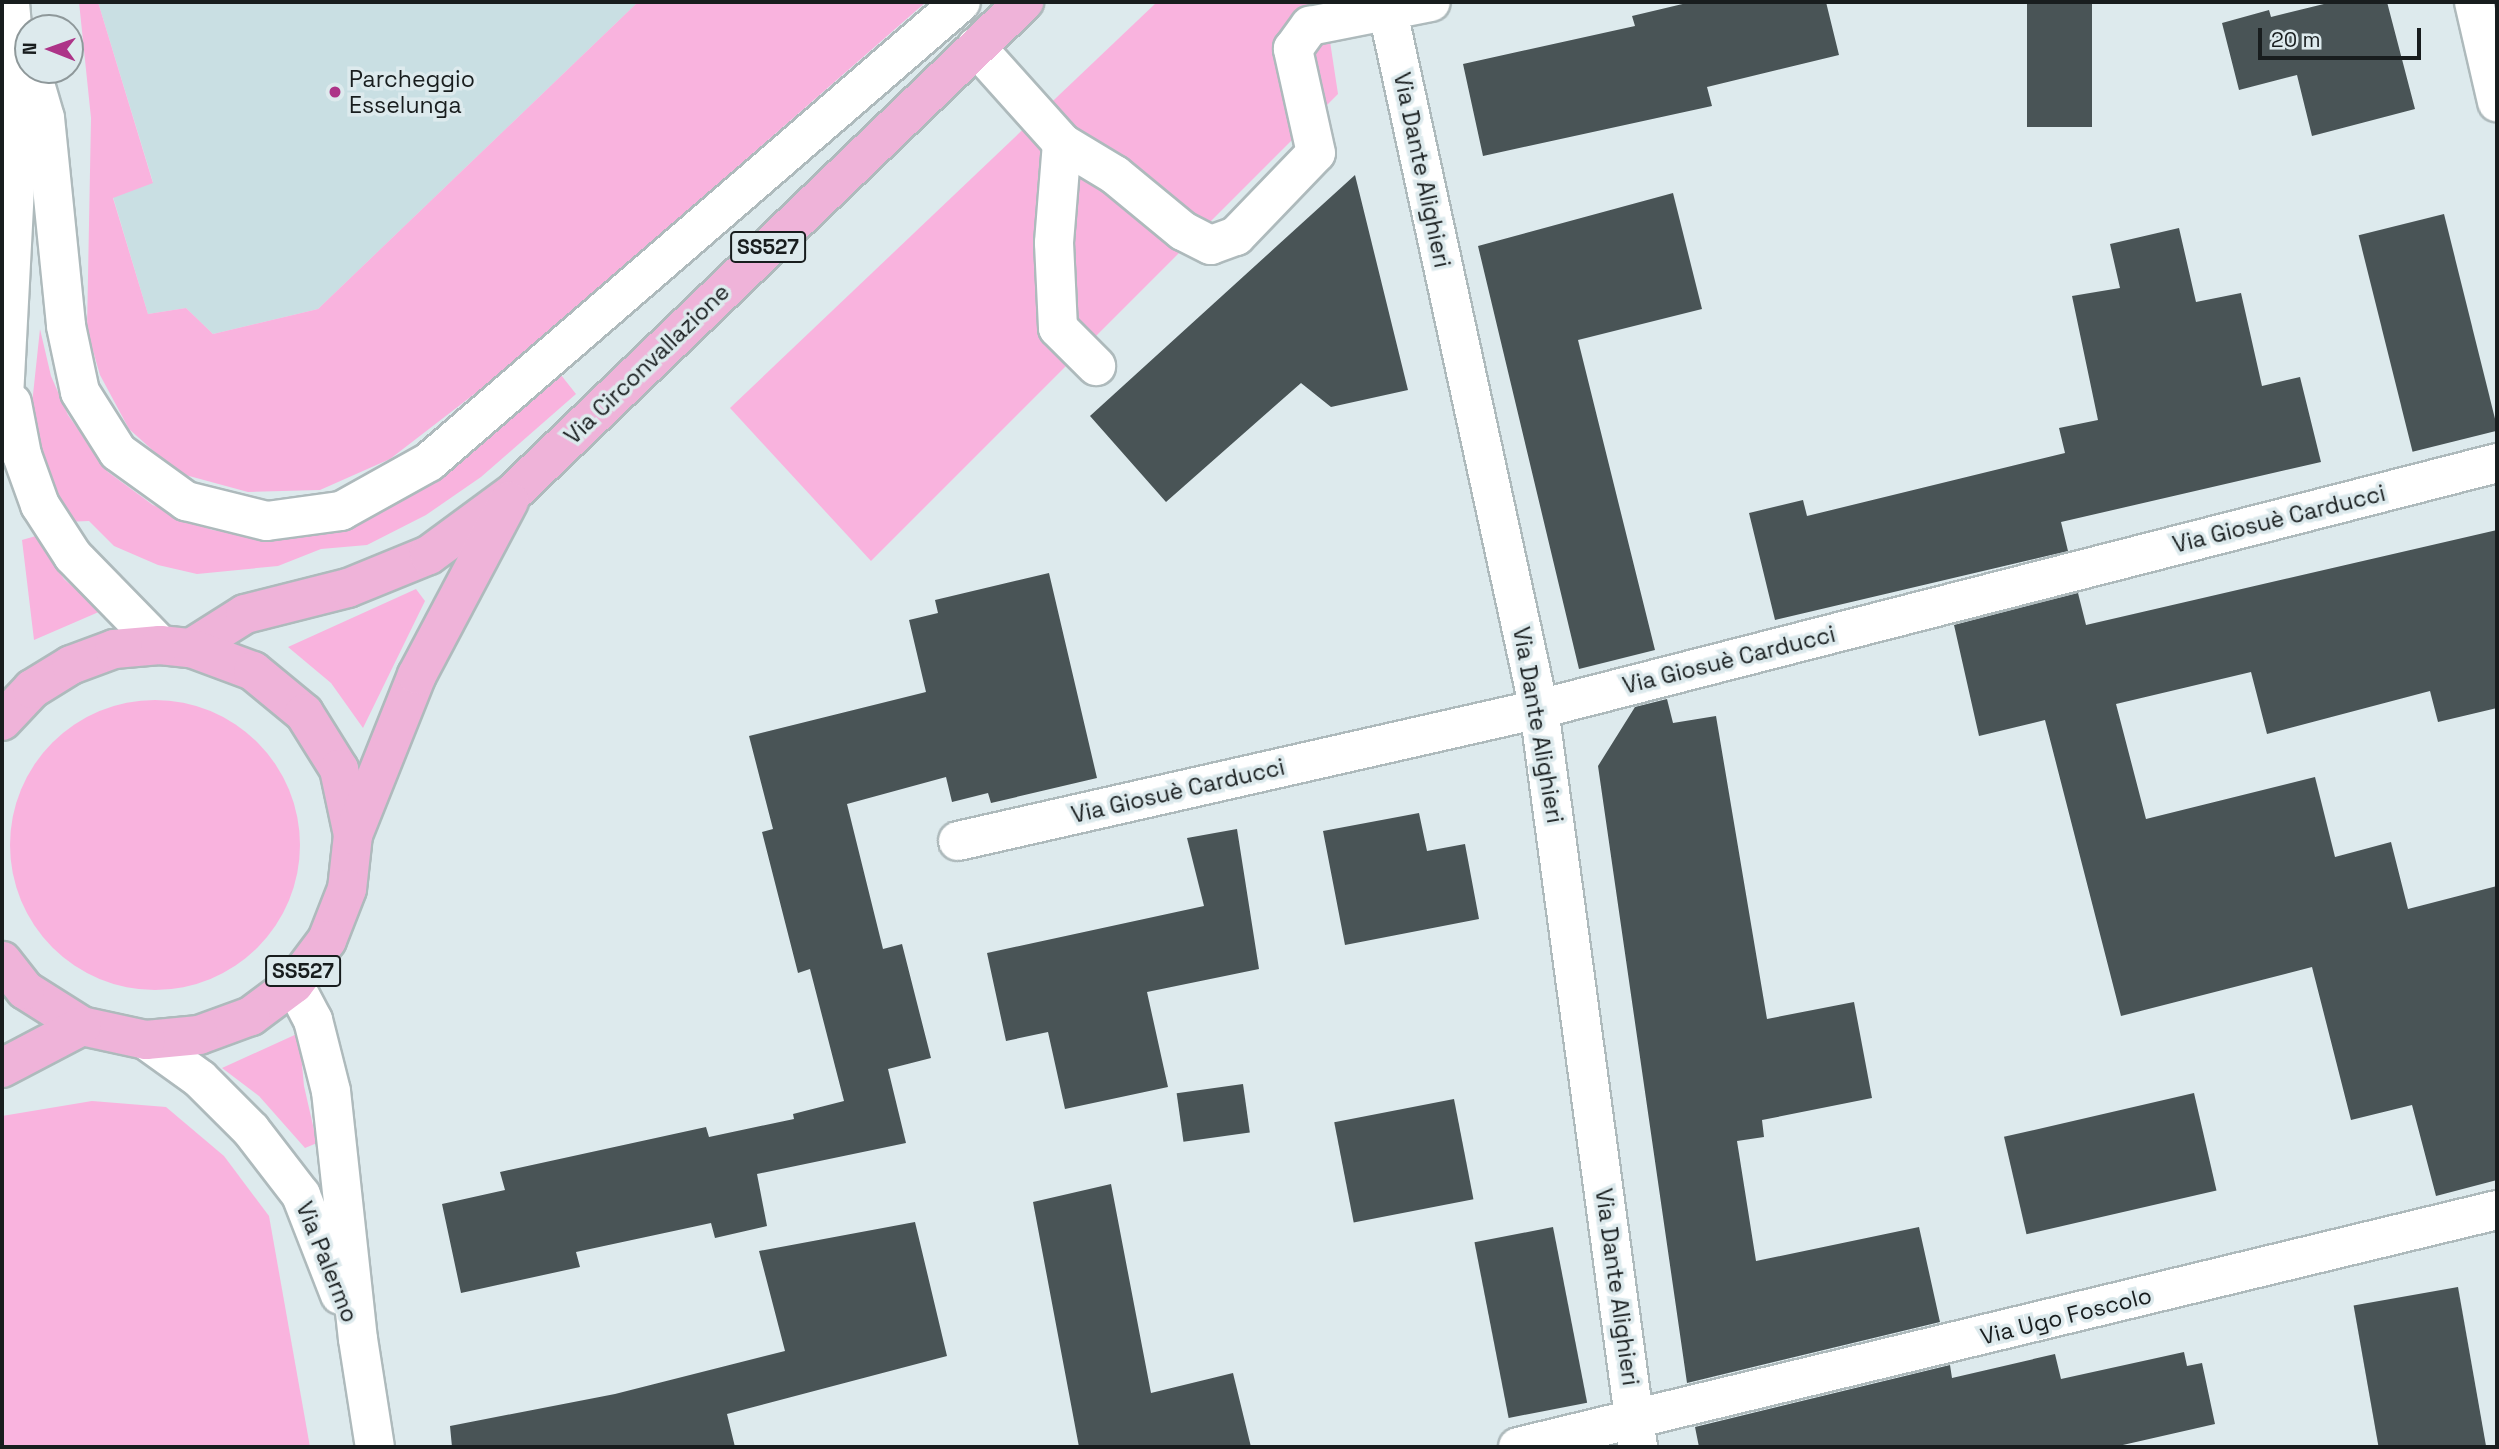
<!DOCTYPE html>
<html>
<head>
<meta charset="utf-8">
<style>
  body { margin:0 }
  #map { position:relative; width:2499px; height:1449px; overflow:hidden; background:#ddeaed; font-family:"Space Grotesk",sans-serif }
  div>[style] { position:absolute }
  .built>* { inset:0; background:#c9dfe3 }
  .green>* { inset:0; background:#f9b3de }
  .round { border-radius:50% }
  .building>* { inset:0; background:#495456; transform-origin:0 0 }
  .roads { filter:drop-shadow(2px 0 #aebabc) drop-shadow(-2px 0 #aebabc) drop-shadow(0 2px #aebabc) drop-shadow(0 -2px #aebabc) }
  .minor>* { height:38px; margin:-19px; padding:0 19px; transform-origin:19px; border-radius:19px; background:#fff }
  .major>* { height:38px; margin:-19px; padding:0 19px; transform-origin:19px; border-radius:19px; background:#efb3d9 }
  .dots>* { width:19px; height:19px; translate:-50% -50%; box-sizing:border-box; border:4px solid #ddeaed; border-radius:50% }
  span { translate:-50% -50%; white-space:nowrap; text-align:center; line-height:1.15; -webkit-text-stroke:7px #ddeaed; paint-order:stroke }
  .shield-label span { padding:2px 5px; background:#ddeaed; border:2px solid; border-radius:5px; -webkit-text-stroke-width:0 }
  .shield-label { font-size:21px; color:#181d1e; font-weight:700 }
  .poi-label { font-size:23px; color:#181d1e }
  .left { translate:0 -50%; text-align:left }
  .street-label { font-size:23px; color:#181d1e }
  .frame { position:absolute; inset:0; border:4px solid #181d1e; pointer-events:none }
  .north { position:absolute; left:14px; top:14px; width:70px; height:70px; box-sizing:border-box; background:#ddeaed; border:2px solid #8e989a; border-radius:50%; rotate:271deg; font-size:19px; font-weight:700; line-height:28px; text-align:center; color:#181d1e }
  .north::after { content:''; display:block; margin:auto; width:24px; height:32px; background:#ad3488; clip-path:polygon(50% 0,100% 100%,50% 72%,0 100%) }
  .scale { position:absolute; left:2258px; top:28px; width:163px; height:32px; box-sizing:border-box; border:4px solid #181d1e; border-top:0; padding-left:9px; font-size:21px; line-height:24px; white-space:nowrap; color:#181d1e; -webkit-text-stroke:5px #ddeaed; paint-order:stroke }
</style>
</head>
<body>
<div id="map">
  <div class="built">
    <i style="clip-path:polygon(98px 2px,638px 2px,318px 309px,213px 334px,186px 308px,148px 314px,113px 197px,153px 182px)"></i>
  </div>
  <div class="green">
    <i style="clip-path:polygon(79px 2px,98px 2px,153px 183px,113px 198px,148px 314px,186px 308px,213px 334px,318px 309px,638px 2px,926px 2px,499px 375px,390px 459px,320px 490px,248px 492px,178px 473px,129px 429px,100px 375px,87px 330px,91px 118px)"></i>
    <i style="clip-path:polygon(1157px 2px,1324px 2px,1338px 94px,871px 561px,730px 408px)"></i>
    <i style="clip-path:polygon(40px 329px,51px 376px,68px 415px,108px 472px,153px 505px,212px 530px,282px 536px,345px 526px,403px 501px,561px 375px,576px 394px,481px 477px,426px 515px,367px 545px,321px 549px,278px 566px,197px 574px,158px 565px,114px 546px,89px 521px,63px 522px,36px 461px,32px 404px)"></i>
    <i style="clip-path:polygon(36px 536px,64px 579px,101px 611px,34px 640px,22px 540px)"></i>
    <i style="clip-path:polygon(416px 589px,425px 601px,363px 728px,331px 683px,288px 647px)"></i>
    <i class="round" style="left:10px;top:700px;width:290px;height:290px"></i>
    <i style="clip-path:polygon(299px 1033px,304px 1086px,317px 1143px,305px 1148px,259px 1096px,222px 1068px)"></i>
    <i style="clip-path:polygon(92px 1101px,166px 1107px,224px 1156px,269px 1216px,310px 1447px,2px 1447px,2px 1116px)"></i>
  </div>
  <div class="building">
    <i style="clip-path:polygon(1691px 2px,1826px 2px,1839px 55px,1707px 87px,1712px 106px,1483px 156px,1463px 64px,1635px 26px,1632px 16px)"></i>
    <i style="left:2027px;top:2px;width:65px;height:125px"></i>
    <i style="clip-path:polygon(2332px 2px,2387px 2px,2415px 109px,2312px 136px,2297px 75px,2239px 90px,2222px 23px,2269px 10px,2271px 17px)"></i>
    <i style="clip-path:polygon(1355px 175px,1408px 390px,1331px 407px,1301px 383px,1166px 502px,1090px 416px)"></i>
    <i style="clip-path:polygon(1673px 193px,1702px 309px,1578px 340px,1655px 650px,1579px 669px,1478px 246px)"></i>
    <i style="left:2444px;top:214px;width:223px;height:88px;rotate:76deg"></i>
    <i style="clip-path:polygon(2179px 228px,2196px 302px,2241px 293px,2262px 386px,2300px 377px,2321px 462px,2061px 522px,2068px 551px,1775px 620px,1749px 513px,1803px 500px,1807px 516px,2065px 453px,2059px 428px,2098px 420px,2072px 296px,2120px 288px,2110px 244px)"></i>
    <i style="clip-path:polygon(2497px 530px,2497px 708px,2438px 722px,2430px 691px,2267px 734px,2251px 672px,2116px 704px,2146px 819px,2315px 777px,2335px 857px,2391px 842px,2408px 909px,2497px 886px,2497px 1180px,2436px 1196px,2412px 1105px,2351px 1120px,2312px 967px,2121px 1016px,2045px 720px,1979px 736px,1954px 625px,2078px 593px,2086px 625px)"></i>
    <i style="clip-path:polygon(1049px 573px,1097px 778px,991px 803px,988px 793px,952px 802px,946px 777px,847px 804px,883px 949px,902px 944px,931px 1058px,888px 1069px,906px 1143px,757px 1174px,767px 1226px,715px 1238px,711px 1223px,576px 1252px,580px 1267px,461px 1293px,442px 1204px,505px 1190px,500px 1172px,706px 1127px,709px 1137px,794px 1119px,793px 1114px,844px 1101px,810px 969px,798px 973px,762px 832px,773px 829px,749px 736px,926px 692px,909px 620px,938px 613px,935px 600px)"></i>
    <i style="clip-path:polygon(1667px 699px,1673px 723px,1716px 716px,1767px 1019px,1854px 1002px,1872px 1098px,1762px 1120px,1764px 1137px,1737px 1141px,1756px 1261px,1919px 1227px,1940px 1322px,1687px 1383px,1598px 766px,1635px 707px)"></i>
    <i style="clip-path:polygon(1419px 813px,1427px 851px,1465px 844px,1479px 919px,1345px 945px,1323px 831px)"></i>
    <i style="clip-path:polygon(1237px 829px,1259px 969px,1147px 992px,1168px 1087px,1065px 1109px,1048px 1032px,1006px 1041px,987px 953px,1204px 906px,1187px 838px)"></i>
    <i style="left:1243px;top:1084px;width:49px;height:67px;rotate:82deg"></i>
    <i style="left:2194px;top:1093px;width:100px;height:195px;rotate:77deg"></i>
    <i style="left:1454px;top:1099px;width:102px;height:122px;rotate:79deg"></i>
    <i style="clip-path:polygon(1111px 1184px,1151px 1393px,1233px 1373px,1251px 1447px,1079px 1447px,1033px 1202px)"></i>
    <i style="clip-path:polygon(915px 1222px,947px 1356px,727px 1414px,735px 1447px,452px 1447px,450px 1426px,615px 1394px,785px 1351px,759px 1251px)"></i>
    <i style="left:1553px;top:1227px;width:179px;height:80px;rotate:79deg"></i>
    <i style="left:2458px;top:1287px;width:163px;height:106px;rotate:80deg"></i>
    <i style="clip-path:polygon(2184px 1352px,2187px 1366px,2202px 1363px,2215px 1424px,2114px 1447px,1699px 1447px,1695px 1427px,1950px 1365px,1952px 1378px,2055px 1354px,2061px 1379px)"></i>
  </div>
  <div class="roads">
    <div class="minor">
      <i style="left:2474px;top:2px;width:103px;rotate:77deg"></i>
      <i style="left:1388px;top:12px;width:713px;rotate:77.78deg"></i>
      <i style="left:1539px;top:709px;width:745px;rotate:82.36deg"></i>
      <i style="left:976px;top:47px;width:129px;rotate:48.1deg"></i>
      <i style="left:1062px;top:143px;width:62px;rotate:31.1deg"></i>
      <i style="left:1115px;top:175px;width:88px;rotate:39.5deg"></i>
      <i style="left:1183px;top:231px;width:31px;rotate:27deg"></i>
      <i style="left:1211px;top:245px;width:27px;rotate:-20deg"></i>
      <i style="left:1236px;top:236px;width:115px;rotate:-46.1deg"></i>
      <i style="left:1316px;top:153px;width:107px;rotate:-102.5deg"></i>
      <i style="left:1293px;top:49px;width:29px;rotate:-54deg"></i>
      <i style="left:1310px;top:26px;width:123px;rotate:-11.2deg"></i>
      <i style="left:31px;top:70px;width:50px;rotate:73.7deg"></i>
      <i style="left:45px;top:118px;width:209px;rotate:84.2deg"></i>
      <i style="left:66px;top:326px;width:67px;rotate:78deg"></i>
      <i style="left:80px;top:392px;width:71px;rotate:57.7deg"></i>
      <i style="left:118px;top:452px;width:84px;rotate:35.8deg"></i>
      <i style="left:186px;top:501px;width:83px;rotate:13.9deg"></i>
      <i style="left:267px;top:521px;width:75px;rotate:-7.7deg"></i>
      <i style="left:341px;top:511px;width:101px;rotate:-29.1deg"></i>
      <i style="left:429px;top:462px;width:703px;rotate:-40.85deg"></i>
      <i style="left:1062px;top:143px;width:100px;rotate:94.6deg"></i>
      <i style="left:1054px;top:243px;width:85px;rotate:87.3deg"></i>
      <i style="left:1058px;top:328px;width:54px;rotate:45deg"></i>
      <i style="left:12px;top:403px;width:53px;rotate:79.1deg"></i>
      <i style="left:22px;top:455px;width:53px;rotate:70.2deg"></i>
      <i style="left:40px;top:505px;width:61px;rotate:57.1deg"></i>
      <i style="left:73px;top:556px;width:124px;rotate:45.7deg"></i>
      <i style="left:2px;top:435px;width:325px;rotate:-87deg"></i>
      <i style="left:19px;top:110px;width:108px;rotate:-94.8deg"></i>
      <i style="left:958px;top:841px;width:596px;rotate:-12.8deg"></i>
      <i style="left:1539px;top:709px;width:989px;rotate:-14.4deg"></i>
      <i style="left:294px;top:984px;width:41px;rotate:62.2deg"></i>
      <i style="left:313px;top:1020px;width:73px;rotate:75.8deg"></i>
      <i style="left:331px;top:1091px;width:249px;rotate:83.8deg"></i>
      <i style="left:358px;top:1339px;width:109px;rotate:81.1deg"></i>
      <i style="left:146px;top:1040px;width:67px;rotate:35.8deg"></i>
      <i style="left:200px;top:1079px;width:72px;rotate:45deg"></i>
      <i style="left:251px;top:1130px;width:82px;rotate:52.4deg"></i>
      <i style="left:301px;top:1195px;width:107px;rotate:68.7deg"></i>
      <i style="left:1518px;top:1447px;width:1007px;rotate:-13.61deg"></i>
    </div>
    <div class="major">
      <i style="left:191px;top:648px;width:64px;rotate:-32.2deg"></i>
      <i style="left:245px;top:614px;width:106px;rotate:-14.2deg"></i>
      <i style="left:348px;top:588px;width:87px;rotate:-22.2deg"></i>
      <i style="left:429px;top:555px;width:104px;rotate:-36.4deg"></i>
      <i style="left:513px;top:493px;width:709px;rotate:-43.86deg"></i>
      <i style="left:2px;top:721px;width:44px;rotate:-46.8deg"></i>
      <i style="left:32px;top:689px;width:46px;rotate:-31.6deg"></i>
      <i style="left:71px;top:665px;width:46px;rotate:-20.4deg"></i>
      <i style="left:114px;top:649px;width:46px;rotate:-5deg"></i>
      <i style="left:160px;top:645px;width:31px;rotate:6deg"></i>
      <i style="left:191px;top:648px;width:66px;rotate:20.4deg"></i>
      <i style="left:253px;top:671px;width:66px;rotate:39.5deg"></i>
      <i style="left:304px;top:713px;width:66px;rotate:58deg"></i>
      <i style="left:339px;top:769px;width:67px;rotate:78deg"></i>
      <i style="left:353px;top:835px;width:54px;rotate:96.3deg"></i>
      <i style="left:347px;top:889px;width:55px;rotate:111.4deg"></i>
      <i style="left:327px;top:940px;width:55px;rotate:126.9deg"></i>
      <i style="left:294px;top:984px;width:54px;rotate:143.3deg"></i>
      <i style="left:251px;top:1016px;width:55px;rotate:159.9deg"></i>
      <i style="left:199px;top:1035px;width:53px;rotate:174.6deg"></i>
      <i style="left:146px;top:1040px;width:66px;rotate:-167.7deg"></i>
      <i style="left:82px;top:1026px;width:67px;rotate:-147.7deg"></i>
      <i style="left:25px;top:990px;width:37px;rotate:-128deg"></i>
      <i style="left:353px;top:835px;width:172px;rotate:-68.2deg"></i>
      <i style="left:417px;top:675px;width:197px;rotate:-62.1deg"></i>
      <i style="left:2px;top:1068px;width:90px;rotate:-27.7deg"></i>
    </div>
  </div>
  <div class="dots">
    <i style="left:335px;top:92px;background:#ad3488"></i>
  </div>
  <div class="shield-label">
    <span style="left:768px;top:247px">SS527</span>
    <span style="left:303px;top:971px">SS527</span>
  </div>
  <div class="poi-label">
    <span class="left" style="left:349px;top:92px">Parcheggio<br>Esselunga</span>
  </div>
  <div class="street-label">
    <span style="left:1422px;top:170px;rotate:78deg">Via Dante Alighieri</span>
    <span style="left:647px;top:364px;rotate:-44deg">Via Circonvallazione</span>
    <span style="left:2279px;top:519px;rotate:-14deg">Via Giosuè Carducci</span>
    <span style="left:1729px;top:660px;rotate:-14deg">Via Giosuè Carducci</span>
    <span style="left:1538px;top:725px;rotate:80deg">Via Dante Alighieri</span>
    <span style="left:1178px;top:791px;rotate:-13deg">Via Giosuè Carducci</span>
    <span style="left:327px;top:1262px;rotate:68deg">Via Palermo</span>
    <span style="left:1617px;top:1287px;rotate:82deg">Via Dante Alighieri</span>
    <span style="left:2066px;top:1316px;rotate:-14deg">Via Ugo Foscolo</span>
  </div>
  <div class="frame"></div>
  <div class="north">N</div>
  <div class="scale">20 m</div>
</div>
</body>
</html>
